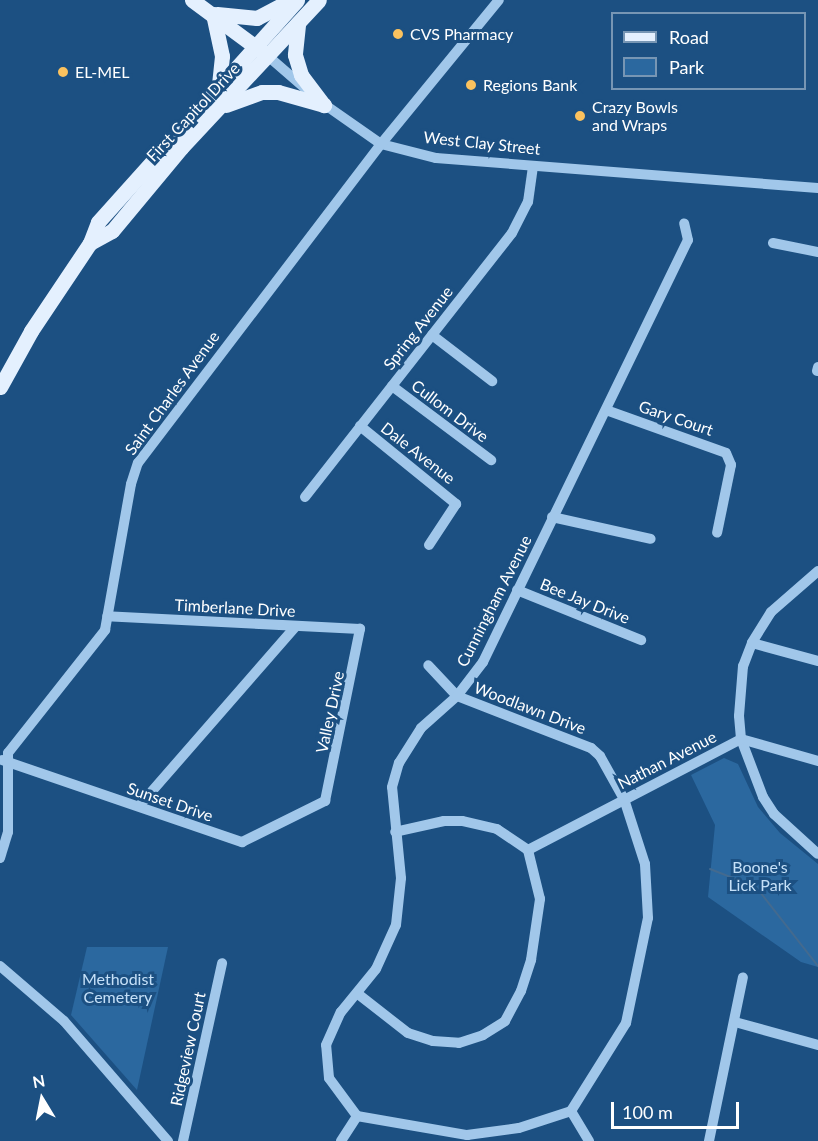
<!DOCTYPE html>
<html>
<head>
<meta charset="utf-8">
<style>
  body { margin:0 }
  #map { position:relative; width:818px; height:1141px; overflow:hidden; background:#1c5082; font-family:Lato,sans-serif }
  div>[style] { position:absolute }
  .green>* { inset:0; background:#2b689f }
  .stream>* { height:2px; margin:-1px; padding:0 1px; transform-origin:1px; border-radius:1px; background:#436a8f }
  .minor>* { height:10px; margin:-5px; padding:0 5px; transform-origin:5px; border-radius:5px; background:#a1c7ea }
  .major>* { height:15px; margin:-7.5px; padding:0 7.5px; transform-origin:7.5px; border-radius:7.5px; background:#e4f0fe }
  .dots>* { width:16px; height:16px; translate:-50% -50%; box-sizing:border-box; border:3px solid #1c5082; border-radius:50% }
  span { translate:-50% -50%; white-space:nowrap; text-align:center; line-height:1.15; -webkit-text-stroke:6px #1c5082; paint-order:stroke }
  .poi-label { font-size:16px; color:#fff }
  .left { translate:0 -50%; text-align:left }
  .street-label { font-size:16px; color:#fff }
  .park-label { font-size:16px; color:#c5e0f8 }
  .legend { position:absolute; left:611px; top:12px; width:195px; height:78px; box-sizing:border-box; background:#1c5082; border:2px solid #7796b4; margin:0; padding:8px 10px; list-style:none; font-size:18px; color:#fff }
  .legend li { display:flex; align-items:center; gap:12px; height:30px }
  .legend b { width:30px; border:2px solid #7796b4 }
  .north { position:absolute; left:12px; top:1069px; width:60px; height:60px; -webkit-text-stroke:4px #1c5082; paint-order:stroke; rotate:350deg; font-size:16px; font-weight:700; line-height:24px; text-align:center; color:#fff }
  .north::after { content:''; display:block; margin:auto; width:21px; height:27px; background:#fff; clip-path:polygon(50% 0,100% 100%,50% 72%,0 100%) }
  .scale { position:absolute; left:611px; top:1102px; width:128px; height:27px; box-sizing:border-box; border:3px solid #fff; border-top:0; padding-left:8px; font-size:18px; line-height:21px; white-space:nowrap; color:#fff; -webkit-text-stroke:4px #1c5082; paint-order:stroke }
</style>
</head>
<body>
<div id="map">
  <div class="green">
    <i style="clip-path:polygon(724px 758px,738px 764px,758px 807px,780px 833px,818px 864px,818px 967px,801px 962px,708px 897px,715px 825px,691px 775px)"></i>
    <i style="clip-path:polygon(87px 947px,168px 947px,137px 1090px,71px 1015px)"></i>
  </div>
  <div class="stream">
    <i style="left:710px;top:869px;width:49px;rotate:21.4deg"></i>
    <i style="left:756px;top:887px;width:100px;rotate:51.9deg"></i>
  </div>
  <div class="minor">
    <i style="left:269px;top:57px;width:50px;rotate:41deg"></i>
    <i style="left:321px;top:102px;width:73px;rotate:35deg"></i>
    <i style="left:381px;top:144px;width:57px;rotate:14.3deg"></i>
    <i style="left:436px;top:158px;width:383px;rotate:4.5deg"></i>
    <i style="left:773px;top:243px;width:46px;rotate:11.3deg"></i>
    <i style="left:432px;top:335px;width:76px;rotate:37.5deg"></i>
    <i style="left:817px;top:371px;width:4px;rotate:-76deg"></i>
    <i style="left:392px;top:386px;width:124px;rotate:36.8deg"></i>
    <i style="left:606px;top:410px;width:127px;rotate:19.7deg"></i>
    <i style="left:726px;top:453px;width:13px;rotate:67deg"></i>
    <i style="left:731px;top:465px;width:69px;rotate:101.6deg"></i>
    <i style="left:360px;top:426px;width:124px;rotate:39.1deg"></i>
    <i style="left:456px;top:504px;width:49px;rotate:123.4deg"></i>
    <i style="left:305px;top:497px;width:335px;rotate:-51.9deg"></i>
    <i style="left:512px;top:233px;width:35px;rotate:-63deg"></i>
    <i style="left:528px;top:202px;width:35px;rotate:-82deg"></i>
    <i style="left:552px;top:517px;width:101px;rotate:12.5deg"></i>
    <i style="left:818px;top:571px;width:62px;rotate:138.9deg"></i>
    <i style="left:771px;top:612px;width:36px;rotate:122deg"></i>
    <i style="left:752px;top:643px;width:25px;rotate:111deg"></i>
    <i style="left:743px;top:666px;width:50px;rotate:94.6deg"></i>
    <i style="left:739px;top:716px;width:23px;rotate:85deg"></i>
    <i style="left:741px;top:739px;width:62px;rotate:69.2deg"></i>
    <i style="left:763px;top:797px;width:20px;rotate:57deg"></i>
    <i style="left:774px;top:814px;width:59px;rotate:42.3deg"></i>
    <i style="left:517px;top:590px;width:134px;rotate:22deg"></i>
    <i style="left:752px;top:643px;width:68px;rotate:15.3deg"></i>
    <i style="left:741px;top:739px;width:80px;rotate:15.9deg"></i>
    <i style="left:2px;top:760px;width:254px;rotate:18.9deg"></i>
    <i style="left:242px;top:842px;width:93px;rotate:-26.3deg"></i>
    <i style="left:325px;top:801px;width:176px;rotate:-78.5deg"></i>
    <i style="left:360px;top:629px;width:253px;rotate:-177.1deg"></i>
    <i style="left:139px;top:806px;width:239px;rotate:-48.9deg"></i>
    <i style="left:528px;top:850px;width:240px;rotate:-27.5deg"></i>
    <i style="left:0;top:858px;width:27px;rotate:-73deg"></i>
    <i style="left:8px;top:832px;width:79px;rotate:-90deg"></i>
    <i style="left:8px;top:753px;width:157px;rotate:-51.7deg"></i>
    <i style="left:105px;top:630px;width:148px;rotate:-79.9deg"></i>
    <i style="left:131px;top:484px;width:22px;rotate:-72deg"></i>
    <i style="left:138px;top:463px;width:401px;rotate:-52.7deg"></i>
    <i style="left:381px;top:144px;width:186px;rotate:-50.7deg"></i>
    <i style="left:0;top:966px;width:84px;rotate:40.7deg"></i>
    <i style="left:64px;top:1021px;width:159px;rotate:49.1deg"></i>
    <i style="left:358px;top:994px;width:63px;rotate:38deg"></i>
    <i style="left:408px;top:1033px;width:26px;rotate:18deg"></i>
    <i style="left:433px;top:1041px;width:26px;rotate:4deg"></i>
    <i style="left:459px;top:1043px;width:25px;rotate:-18deg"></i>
    <i style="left:483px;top:1035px;width:26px;rotate:-32deg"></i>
    <i style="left:505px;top:1021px;width:34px;rotate:-62deg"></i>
    <i style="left:521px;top:991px;width:33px;rotate:-72deg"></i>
    <i style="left:531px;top:960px;width:62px;rotate:-81.6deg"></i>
    <i style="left:540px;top:899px;width:50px;rotate:-103.8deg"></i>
    <i style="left:528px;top:850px;width:37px;rotate:-146deg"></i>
    <i style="left:497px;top:829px;width:36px;rotate:-167deg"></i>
    <i style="left:462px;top:821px;width:18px;rotate:180deg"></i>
    <i style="left:444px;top:821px;width:50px;rotate:167.3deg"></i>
    <i style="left:735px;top:1022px;width:86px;rotate:15.5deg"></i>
    <i style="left:571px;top:1111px;width:35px;rotate:59deg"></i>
    <i style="left:357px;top:1116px;width:112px;rotate:9.8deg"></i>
    <i style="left:467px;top:1135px;width:52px;rotate:-7.7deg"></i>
    <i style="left:519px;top:1128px;width:55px;rotate:-18.1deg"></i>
    <i style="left:571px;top:1111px;width:104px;rotate:-58deg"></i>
    <i style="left:626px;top:1023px;width:107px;rotate:-78.2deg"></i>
    <i style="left:648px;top:918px;width:54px;rotate:-93.2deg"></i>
    <i style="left:645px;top:864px;width:68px;rotate:-107.9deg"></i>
    <i style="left:624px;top:799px;width:49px;rotate:-119.2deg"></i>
    <i style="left:600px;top:756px;width:12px;rotate:-138deg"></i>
    <i style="left:591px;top:748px;width:144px;rotate:-158.8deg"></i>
    <i style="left:457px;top:696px;width:42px;rotate:-133.1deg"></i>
    <i style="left:183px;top:1141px;width:182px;rotate:-77.6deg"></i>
    <i style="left:341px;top:1141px;width:30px;rotate:-57deg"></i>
    <i style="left:357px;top:1116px;width:47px;rotate:-126.4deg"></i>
    <i style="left:329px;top:1078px;width:33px;rotate:-95deg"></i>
    <i style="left:326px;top:1045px;width:36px;rotate:-66deg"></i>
    <i style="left:341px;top:1012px;width:55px;rotate:-50.9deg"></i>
    <i style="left:376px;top:969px;width:48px;rotate:-65.6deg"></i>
    <i style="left:396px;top:925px;width:47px;rotate:-83.9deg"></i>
    <i style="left:401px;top:878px;width:91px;rotate:-95.6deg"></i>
    <i style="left:392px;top:787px;width:25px;rotate:-74deg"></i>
    <i style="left:399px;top:763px;width:41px;rotate:-57.8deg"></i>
    <i style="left:421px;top:728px;width:48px;rotate:-41.6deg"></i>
    <i style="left:457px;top:696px;width:43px;rotate:-52.6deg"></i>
    <i style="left:483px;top:662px;width:469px;rotate:-64.1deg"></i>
    <i style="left:688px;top:240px;width:17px;rotate:-103deg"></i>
    <i style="left:709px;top:1141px;width:167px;rotate:-78.3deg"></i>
  </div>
  <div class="major">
    <i style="left:192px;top:0;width:89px;rotate:36.4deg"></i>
    <i style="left:213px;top:14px;width:43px;rotate:77.9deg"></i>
    <i style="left:222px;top:56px;width:28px;rotate:96deg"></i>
    <i style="left:217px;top:14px;width:40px;rotate:5.7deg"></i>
    <i style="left:257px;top:18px;width:34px;rotate:-28deg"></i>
    <i style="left:298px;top:25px;width:30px;rotate:96deg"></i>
    <i style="left:295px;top:55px;width:21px;rotate:73deg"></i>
    <i style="left:301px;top:75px;width:38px;rotate:53deg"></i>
    <i style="left:226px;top:105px;width:38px;rotate:-20deg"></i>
    <i style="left:262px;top:92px;width:16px"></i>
    <i style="left:278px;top:92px;width:48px;rotate:15.8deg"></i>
    <i style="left:90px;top:243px;width:25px;rotate:-29deg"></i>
    <i style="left:112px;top:231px;width:108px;rotate:-50.3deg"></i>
    <i style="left:181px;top:148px;width:202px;rotate:-47deg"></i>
    <i style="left:0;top:387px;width:64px;rotate:-61deg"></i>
    <i style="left:31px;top:331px;width:106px;rotate:-56.2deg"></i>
    <i style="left:90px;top:243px;width:22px;rotate:-69deg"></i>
    <i style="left:98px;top:222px;width:298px;rotate:-48.1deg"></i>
  </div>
  <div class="dots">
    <i style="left:398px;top:34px;background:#fbc25e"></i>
    <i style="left:63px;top:72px;background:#fbc25e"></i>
    <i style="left:471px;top:85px;background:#fbc25e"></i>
    <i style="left:580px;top:116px;background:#fbc25e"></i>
  </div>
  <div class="poi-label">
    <span class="left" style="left:410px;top:34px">CVS Pharmacy</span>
    <span class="left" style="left:75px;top:72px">EL-MEL</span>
    <span class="left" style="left:483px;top:85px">Regions Bank</span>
    <span class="left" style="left:592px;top:116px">Crazy Bowls<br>and Wraps</span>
  </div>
  <div class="street-label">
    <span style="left:193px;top:112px;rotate:-47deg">First Capitol Drive</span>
    <span style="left:482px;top:143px;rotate:6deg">West Clay Street</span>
    <span style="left:418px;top:328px;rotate:-52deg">Spring Avenue</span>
    <span style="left:172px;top:393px;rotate:-54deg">Saint Charles Avenue</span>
    <span style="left:450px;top:411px;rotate:37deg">Cullom Drive</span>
    <span style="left:676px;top:418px;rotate:19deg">Gary Court</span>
    <span style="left:418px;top:453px;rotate:38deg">Dale Avenue</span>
    <span style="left:494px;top:601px;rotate:-63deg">Cunningham Avenue</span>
    <span style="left:585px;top:601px;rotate:22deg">Bee Jay Drive</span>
    <span style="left:235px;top:608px;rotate:3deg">Timberlane Drive</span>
    <span style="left:530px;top:708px;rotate:21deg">Woodlawn Drive</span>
    <span style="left:330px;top:712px;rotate:-78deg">Valley Drive</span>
    <span style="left:667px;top:760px;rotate:-27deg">Nathan Avenue</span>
    <span style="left:170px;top:802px;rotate:19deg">Sunset Drive</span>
    <span style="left:188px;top:1049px;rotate:-78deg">Ridgeview Court</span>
  </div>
  <div class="park-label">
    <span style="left:760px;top:876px">Boone's<br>Lick Park</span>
    <span style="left:118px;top:988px">Methodist<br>Cemetery</span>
  </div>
  <ul class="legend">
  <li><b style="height:8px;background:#e4f0fe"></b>Road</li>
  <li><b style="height:16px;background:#2b689f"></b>Park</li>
  </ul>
  <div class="north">N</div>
  <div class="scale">100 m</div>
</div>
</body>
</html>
